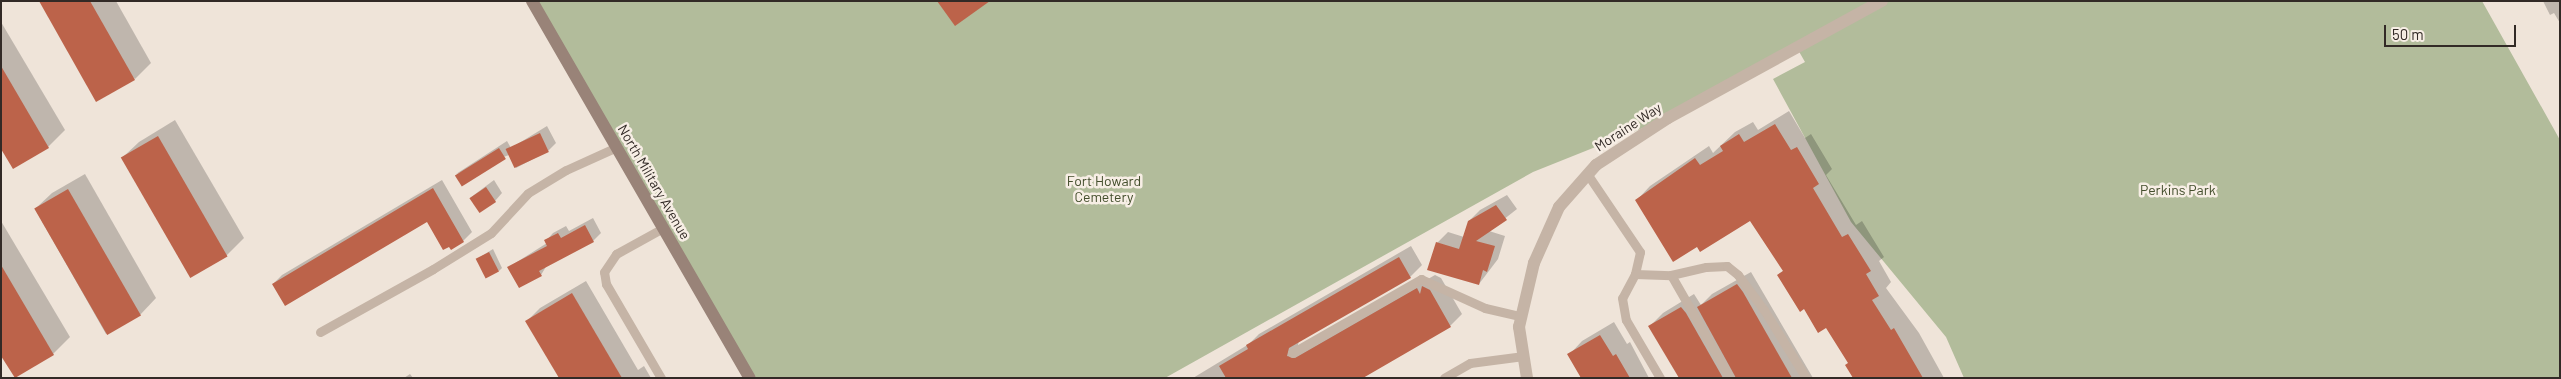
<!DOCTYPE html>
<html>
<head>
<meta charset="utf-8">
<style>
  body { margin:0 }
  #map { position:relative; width:2561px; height:379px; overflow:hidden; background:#efe4d9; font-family:Barlow,sans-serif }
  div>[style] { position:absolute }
  .green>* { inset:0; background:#b2bc9b }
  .shadow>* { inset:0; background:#0003 }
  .building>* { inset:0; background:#bc634a; transform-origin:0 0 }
  .service>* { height:9px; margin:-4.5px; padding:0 4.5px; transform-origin:4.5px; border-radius:4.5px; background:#c5b4a6 }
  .minor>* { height:12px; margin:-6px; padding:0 6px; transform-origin:6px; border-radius:6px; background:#c5b4a6 }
  .secondary>* { height:12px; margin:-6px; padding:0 6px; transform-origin:6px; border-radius:6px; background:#998378 }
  span { translate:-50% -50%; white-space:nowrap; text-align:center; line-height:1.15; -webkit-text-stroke:5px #f7eee5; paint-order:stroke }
  .street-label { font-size:14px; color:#322a26 }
  .park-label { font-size:14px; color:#434e2c }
  .frame { position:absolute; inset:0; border:2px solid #322a26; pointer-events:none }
  .scale { position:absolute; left:2384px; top:25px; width:132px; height:22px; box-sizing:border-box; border:2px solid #322a26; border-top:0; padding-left:6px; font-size:15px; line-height:18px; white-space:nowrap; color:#322a26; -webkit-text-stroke:4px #f7eee5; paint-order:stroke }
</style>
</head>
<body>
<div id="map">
  <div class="green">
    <i style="clip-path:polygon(532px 1px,2482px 1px,2560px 140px,2560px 378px,1964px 378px,1946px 337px,1851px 222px,1773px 79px,1805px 62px,1797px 48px,1668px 118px,1533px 172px,1165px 378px,750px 378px)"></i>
  </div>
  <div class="shadow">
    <i style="clip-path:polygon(40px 1px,116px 1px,151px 63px,135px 79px)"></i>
    <i style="clip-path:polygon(2543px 1px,2560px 1px,2560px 23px,2554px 13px,2550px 15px)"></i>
    <i style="clip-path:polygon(1px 22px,65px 130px,48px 147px,1px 146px)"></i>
    <i style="clip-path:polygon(1789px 111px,1805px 138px,1811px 134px,1832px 169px,1826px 175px,1856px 225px,1862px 221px,1884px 257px,1879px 261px,1891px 282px,1886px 288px,1919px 333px,1944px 378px,1853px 378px,1849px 362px,1827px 326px,1805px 308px,1778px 275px,1784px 270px,1750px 220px,1637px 200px,1650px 186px,1709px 146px,1713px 153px,1735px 132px,1753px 122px,1758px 130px)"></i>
    <i style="clip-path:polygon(175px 120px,244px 238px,227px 255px,191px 276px,122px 158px,139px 142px)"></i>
    <i style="clip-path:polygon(547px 126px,556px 143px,548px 151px,516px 168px,509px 155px,456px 174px,507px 141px,511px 148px)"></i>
    <i style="clip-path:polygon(85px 174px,156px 298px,140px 315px,106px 334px,35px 209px,52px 193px)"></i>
    <i style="clip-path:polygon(442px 180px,472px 232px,463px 241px,427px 220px,273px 284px,282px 275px)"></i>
    <i style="clip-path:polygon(494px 180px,502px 193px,495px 201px,470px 198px)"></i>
    <i style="clip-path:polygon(1507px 195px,1517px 209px,1489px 231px,1505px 236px,1498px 259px,1479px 284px,1437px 243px,1448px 232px,1464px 237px,1469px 221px,1480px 210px)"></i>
    <i style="clip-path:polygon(593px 218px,601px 233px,593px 241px,547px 265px,541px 275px,509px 267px,547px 243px,546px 241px,553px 233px,566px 226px,569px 231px)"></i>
    <i style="clip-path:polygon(1px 221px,70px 337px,53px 354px,1px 354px)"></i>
    <i style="clip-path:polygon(1411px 246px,1422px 265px,1410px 277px,1299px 340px,1298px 345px,1308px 347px,1435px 275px,1441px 278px,1462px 314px,1450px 326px,1361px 378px,1193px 378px,1249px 344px,1259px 334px)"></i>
    <i style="clip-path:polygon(493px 249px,502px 268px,499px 271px,477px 259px)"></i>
    <i style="clip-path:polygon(1751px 272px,1813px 378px,1680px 378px,1650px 326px,1663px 313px,1694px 294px,1701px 305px,1712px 294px)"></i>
    <i style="clip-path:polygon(586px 281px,638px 370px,644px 366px,651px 378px,560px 378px,527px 321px,540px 308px)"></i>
    <i style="clip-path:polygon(1614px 322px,1627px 344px,1630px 342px,1649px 378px,1579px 378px,1581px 375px,1569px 355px,1582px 341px)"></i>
    <i style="clip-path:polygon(410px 374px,413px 378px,404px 378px)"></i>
  </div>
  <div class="building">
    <i style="clip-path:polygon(39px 1px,90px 1px,135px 80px,96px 102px)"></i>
    <i style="clip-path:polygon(937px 1px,990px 1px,955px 26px)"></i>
    <i style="clip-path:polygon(1px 66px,49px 148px,13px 169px,1px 149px)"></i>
    <i style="clip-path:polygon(1775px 124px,1791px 150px,1797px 147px,1819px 184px,1813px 188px,1842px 237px,1848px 234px,1871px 271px,1866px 274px,1879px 296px,1872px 300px,1891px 330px,1894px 328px,1923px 378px,1853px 378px,1845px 365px,1848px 363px,1826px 328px,1818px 333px,1804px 309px,1800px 312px,1777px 275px,1783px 271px,1750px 221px,1700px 252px,1697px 247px,1673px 262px,1635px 200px,1695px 158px,1700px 165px,1723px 151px,1720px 146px,1739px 134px,1744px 142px)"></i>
    <i style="left:540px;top:133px;width:21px;height:38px;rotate:65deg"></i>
    <i style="left:158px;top:136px;width:139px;height:43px;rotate:60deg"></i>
    <i style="left:499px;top:148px;width:13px;height:52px;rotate:58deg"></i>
    <i style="left:486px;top:187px;width:18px;height:20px;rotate:56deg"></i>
    <i style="clip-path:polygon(433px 188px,464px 242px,451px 250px,449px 247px,443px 250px,427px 222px,285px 306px,272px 284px)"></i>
    <i style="left:68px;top:189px;width:146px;height:39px;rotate:60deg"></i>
    <i style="clip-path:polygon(1496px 205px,1507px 220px,1476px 241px,1495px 246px,1487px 272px,1483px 270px,1479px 285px,1427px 270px,1436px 242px,1459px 249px,1468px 221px)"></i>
    <i style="clip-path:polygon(585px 225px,594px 242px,539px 271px,542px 276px,519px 288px,507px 267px,547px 246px,544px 240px,558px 233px,561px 238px)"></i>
    <i style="left:489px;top:252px;width:22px;height:15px;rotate:63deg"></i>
    <i style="clip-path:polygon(1399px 257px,1411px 278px,1289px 348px,1287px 356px,1295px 358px,1417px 288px,1420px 294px,1422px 286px,1430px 290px,1451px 327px,1363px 378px,1226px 378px,1219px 366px,1248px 349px,1246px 345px)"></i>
    <i style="clip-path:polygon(1px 265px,54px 355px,15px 378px,1px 356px)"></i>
    <i style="clip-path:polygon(1737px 284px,1743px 292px,1792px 378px,1736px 378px,1697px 307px)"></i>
    <i style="clip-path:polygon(572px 293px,622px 378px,559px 378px,525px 321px)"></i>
    <i style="clip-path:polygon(1681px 307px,1686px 313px,1723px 378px,1679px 378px,1648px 326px)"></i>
    <i style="clip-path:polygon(1600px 335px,1613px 356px,1616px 354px,1630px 378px,1581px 378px,1567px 354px)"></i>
  </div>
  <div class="service">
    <i style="left:1588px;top:175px;width:93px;rotate:56deg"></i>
    <i style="left:1640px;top:252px;width:23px;rotate:103deg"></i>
    <i style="left:1635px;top:274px;width:27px;rotate:118deg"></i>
    <i style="left:1622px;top:298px;width:22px;rotate:80deg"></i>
    <i style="left:1626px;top:320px;width:67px;rotate:59.6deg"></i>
    <i style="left:1635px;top:274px;width:36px;rotate:2deg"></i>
    <i style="left:1671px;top:275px;width:36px;rotate:-13deg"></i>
    <i style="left:1706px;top:267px;width:21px;rotate:-3deg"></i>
    <i style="left:1727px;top:266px;width:14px;rotate:39deg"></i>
    <i style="left:1738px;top:275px;width:44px;rotate:53.4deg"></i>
    <i style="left:1764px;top:310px;width:80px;rotate:58.3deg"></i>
    <i style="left:1671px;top:275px;width:119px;rotate:60.2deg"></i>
    <i style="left:320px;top:332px;width:129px;rotate:-29.1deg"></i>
    <i style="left:433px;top:269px;width:68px;rotate:-31.8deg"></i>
    <i style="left:491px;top:233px;width:54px;rotate:-47.2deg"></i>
    <i style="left:528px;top:193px;width:44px;rotate:-31.2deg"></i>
    <i style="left:566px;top:170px;width:56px;rotate:-24.3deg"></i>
    <i style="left:1292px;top:353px;width:149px;rotate:-29.8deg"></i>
    <i style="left:1421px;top:279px;width:70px;rotate:24.4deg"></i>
    <i style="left:1485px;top:308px;width:37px;rotate:13deg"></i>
    <i style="left:661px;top:378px;width:109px;rotate:-120.3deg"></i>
    <i style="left:606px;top:284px;width:12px;rotate:-99deg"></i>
    <i style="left:604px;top:272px;width:22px;rotate:-56deg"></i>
    <i style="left:616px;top:254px;width:54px;rotate:-29deg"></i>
    <i style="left:1444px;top:378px;width:30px;rotate:-30deg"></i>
    <i style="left:1470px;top:363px;width:54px;rotate:-7.4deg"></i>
  </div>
  <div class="minor">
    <i style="left:1527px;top:378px;width:52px;rotate:-98.9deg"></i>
    <i style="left:1519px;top:327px;width:66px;rotate:-76.8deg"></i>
    <i style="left:1534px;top:263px;width:61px;rotate:-65.9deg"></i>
    <i style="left:1559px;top:207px;width:56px;rotate:-48.6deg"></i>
    <i style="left:1596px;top:165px;width:86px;rotate:-33.1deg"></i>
    <i style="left:1668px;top:118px;width:244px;rotate:-28.7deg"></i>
  </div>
  <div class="secondary">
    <i style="left:532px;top:1px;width:435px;rotate:60deg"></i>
  </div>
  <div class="street-label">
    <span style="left:1628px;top:127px;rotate:-33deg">Moraine Way</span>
    <span style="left:654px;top:182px;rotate:60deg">North Military Avenue</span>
  </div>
  <div class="park-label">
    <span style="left:1104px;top:189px">Fort Howard<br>Cemetery</span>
    <span style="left:2178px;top:190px">Perkins Park</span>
  </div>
  <div class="frame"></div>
  <div class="scale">50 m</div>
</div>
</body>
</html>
